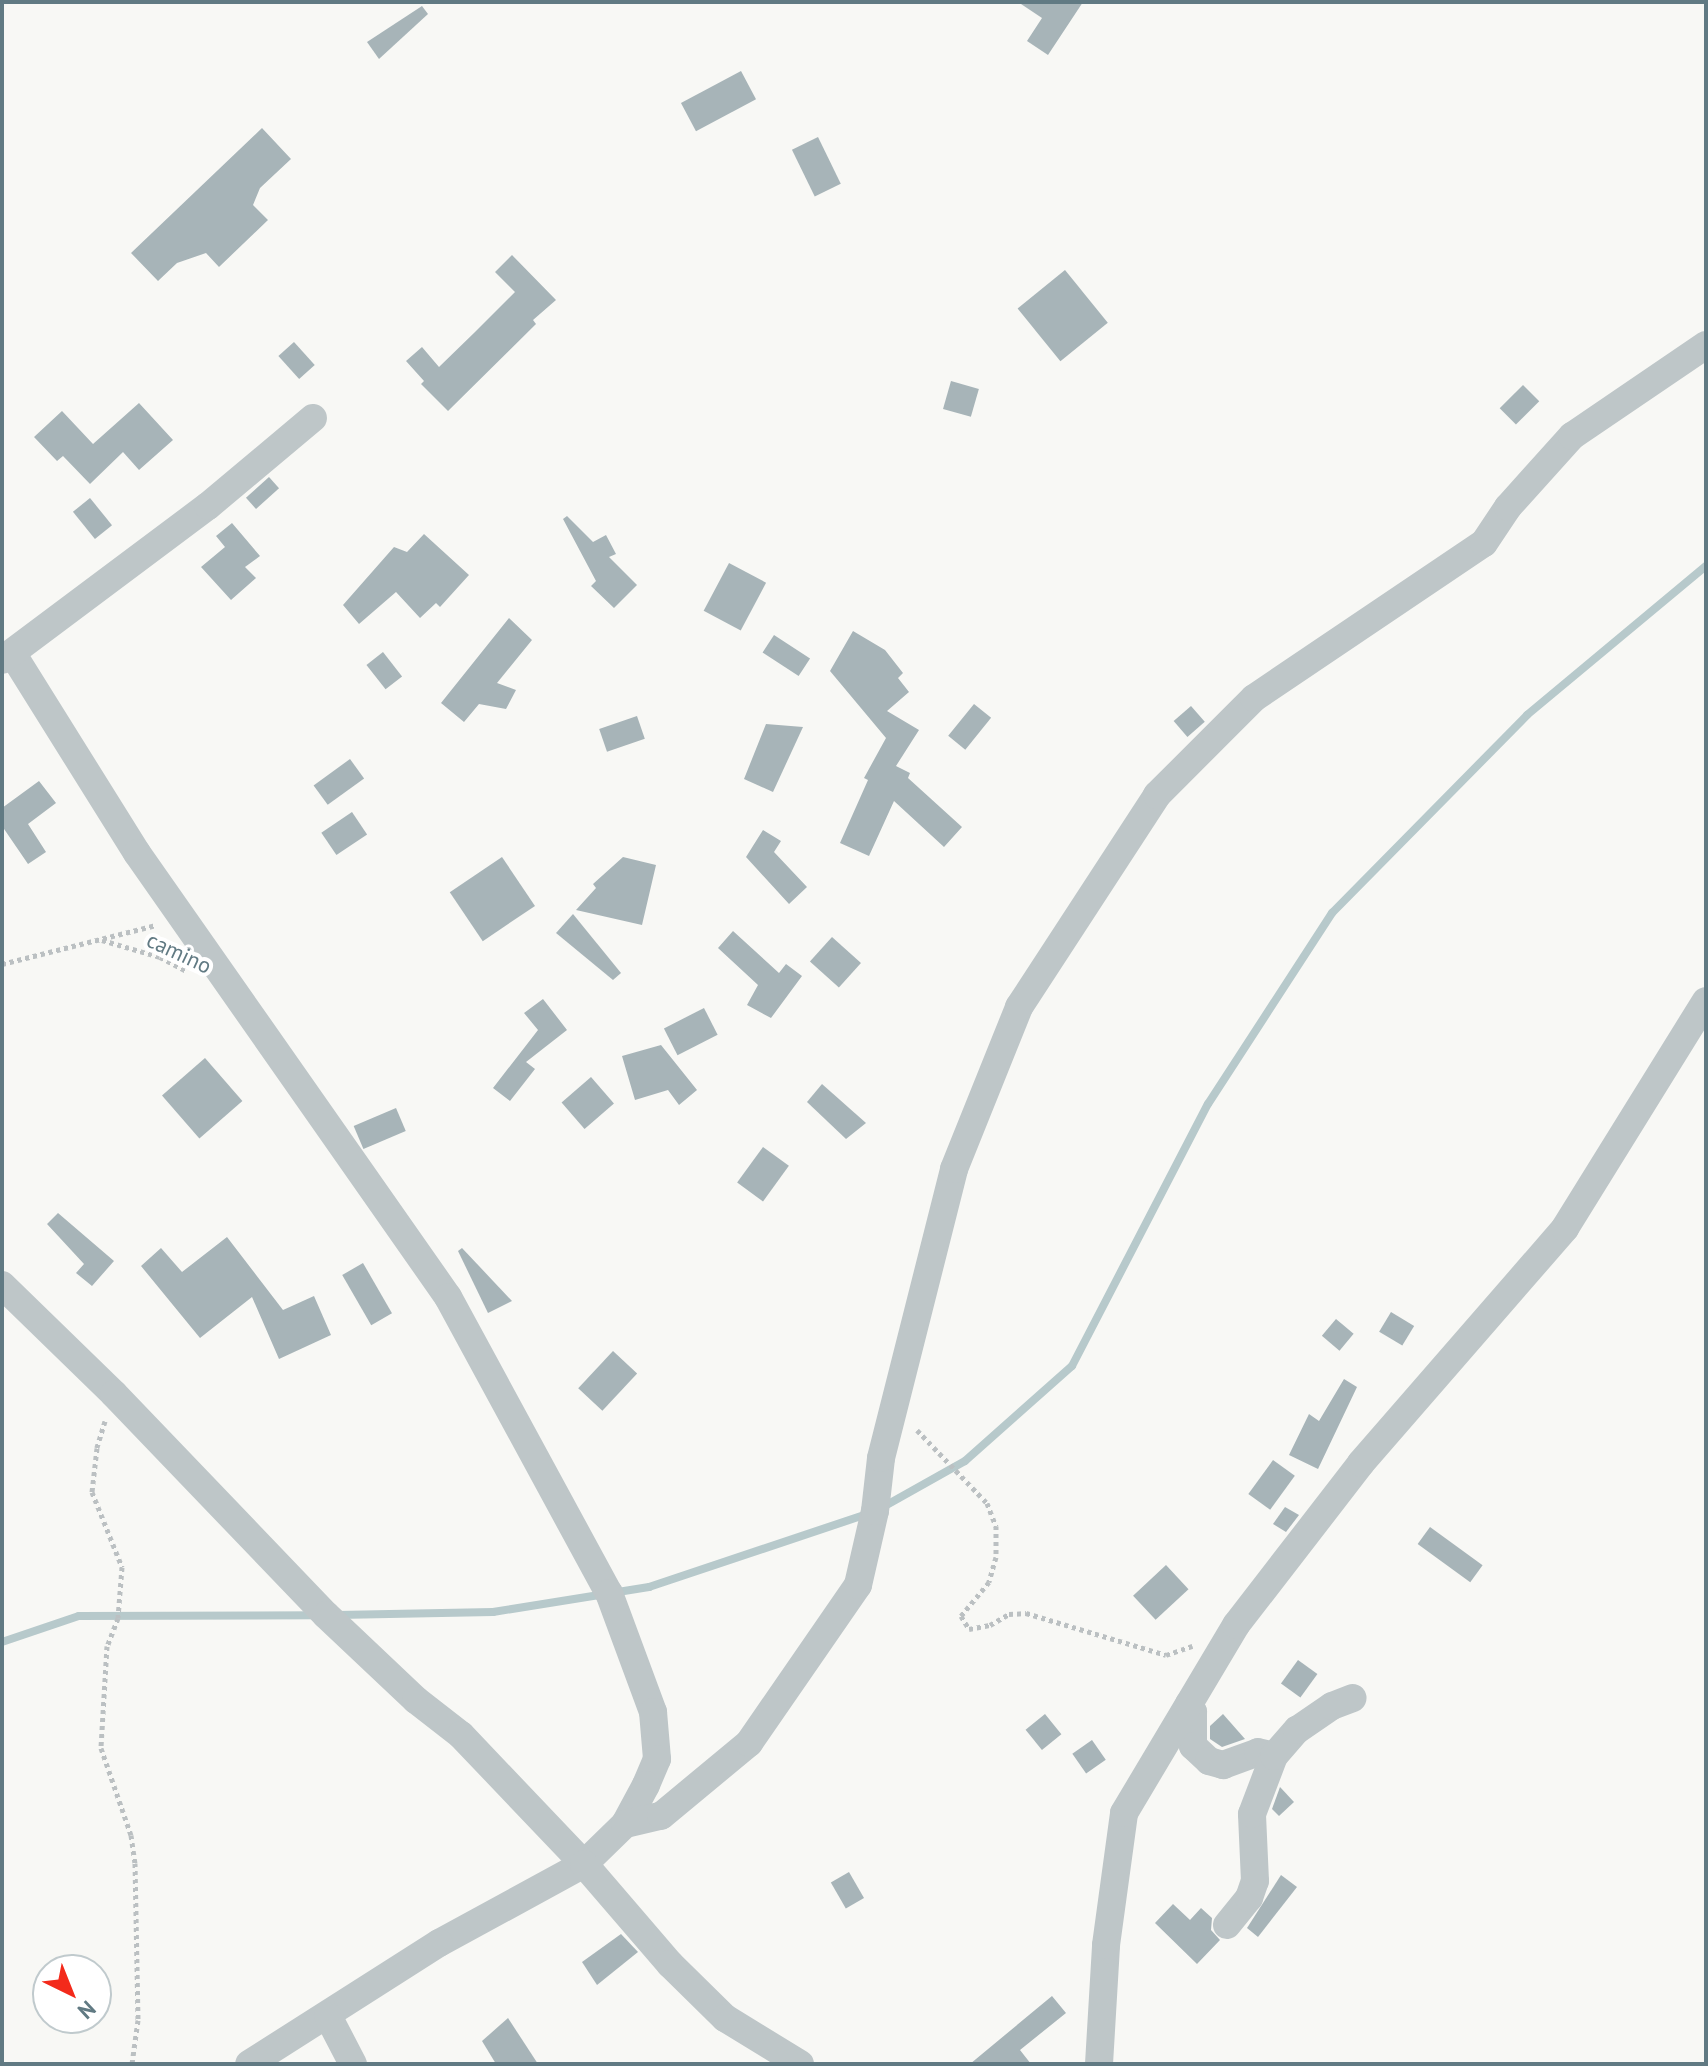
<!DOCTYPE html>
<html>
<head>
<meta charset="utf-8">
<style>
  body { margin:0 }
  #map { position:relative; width:1708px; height:2066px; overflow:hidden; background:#f8f8f5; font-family:"PT Sans",sans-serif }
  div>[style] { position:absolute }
  .stream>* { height:8px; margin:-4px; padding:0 4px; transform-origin:4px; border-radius:4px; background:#b7c9cb }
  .building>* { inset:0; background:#a7b4b8; transform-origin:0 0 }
  .path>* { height:5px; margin-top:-2.5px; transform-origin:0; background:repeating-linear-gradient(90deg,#bbc0c2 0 4px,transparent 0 8px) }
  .street>* { height:28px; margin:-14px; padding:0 14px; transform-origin:14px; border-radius:14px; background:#bec6c8 }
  span { translate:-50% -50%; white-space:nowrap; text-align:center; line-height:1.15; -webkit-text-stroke:8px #fff; paint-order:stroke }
  .street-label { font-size:22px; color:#617a83 }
  .frame { position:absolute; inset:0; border:4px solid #617a83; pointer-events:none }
  .north { position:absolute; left:32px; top:1954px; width:80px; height:80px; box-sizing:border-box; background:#fff; border:2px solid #c0cacd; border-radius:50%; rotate:137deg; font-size:22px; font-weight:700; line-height:32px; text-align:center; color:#617a83 }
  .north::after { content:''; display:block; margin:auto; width:28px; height:36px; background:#f32a1b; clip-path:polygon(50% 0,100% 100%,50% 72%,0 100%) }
</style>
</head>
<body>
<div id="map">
  <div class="stream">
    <i style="left:883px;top:1507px;width:94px;rotate:-29.3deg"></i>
    <i style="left:965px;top:1461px;width:143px;rotate:-41.6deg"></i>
    <i style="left:1072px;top:1366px;width:295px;rotate:-62.6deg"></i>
    <i style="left:1208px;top:1104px;width:228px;rotate:-57deg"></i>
    <i style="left:1332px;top:913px;width:278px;rotate:-45.4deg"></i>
    <i style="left:1527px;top:715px;width:233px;rotate:-39.8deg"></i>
    <i style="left:338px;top:1615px;width:155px;rotate:-1.1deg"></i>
    <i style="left:493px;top:1612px;width:158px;rotate:-9.1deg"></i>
    <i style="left:649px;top:1587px;width:230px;rotate:-18.5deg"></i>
    <i style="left:2px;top:1642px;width:81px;rotate:-18.7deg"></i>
    <i style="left:79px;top:1616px;width:238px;rotate:-0.2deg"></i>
  </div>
  <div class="building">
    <i style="clip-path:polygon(1018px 2px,1083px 2px,1048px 55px,1027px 41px,1042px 18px)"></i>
    <i style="clip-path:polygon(422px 6px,428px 14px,379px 59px,367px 42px)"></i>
    <i style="left:741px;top:71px;width:32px;height:68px;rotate:62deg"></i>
    <i style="clip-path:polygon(262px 128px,291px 159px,260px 188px,253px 205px,268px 220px,219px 267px,206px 253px,177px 263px,158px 281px,131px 253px)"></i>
    <i style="left:818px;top:137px;width:52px;height:29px;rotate:64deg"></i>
    <i style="clip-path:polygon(512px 255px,556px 300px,533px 320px,536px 324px,448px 411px,421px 384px,424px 381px,406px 361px,422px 347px,439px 367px,475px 332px,515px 292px,495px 272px)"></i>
    <i style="left:1065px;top:270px;width:68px;height:61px;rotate:51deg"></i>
    <i style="left:294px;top:342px;width:31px;height:21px;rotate:48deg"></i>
    <i style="left:951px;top:381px;width:29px;height:29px;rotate:16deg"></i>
    <i style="left:1523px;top:385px;width:23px;height:33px;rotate:45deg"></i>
    <i style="clip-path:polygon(139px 403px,173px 440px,139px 470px,123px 452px,90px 484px,63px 456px,57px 461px,34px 437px,62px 411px,93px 444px)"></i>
    <i style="left:269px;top:477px;width:15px;height:31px;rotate:48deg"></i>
    <i style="left:90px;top:498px;width:35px;height:22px;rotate:51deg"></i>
    <i style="clip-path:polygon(567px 516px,593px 542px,606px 535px,616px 554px,609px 557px,637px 585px,614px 608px,591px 586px,596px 581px,563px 519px)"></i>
    <i style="clip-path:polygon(232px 523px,260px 556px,245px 567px,256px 578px,231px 600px,201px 567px,225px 547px,216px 536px)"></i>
    <i style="clip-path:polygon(424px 534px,469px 575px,440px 607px,436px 603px,420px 618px,396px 592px,359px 624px,343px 605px,394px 547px,407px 552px)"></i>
    <i style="left:729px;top:563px;width:42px;height:54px;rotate:28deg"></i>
    <i style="clip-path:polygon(509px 618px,532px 640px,497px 683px,516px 690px,506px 709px,479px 704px,464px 722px,441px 703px)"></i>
    <i style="clip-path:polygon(853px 631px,885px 650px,903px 673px,898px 678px,909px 692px,887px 711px,919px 730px,896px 766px,910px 773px,908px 778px,962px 827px,944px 847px,894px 801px,869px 856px,840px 843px,868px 780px,864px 778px,886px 738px,830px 671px)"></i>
    <i style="left:774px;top:635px;width:43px;height:21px;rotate:33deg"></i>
    <i style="left:383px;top:652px;width:31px;height:21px;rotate:52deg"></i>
    <i style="left:974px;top:704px;width:22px;height:41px;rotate:39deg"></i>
    <i style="left:1191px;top:706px;width:21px;height:23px;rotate:49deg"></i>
    <i style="left:637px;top:716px;width:24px;height:40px;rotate:71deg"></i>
    <i style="clip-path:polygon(766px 724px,803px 727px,773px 792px,744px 779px)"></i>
    <i style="left:350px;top:759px;width:24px;height:45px;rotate:54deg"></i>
    <i style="clip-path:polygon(39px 781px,56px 803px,28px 824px,46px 852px,28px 864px,2px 826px,2px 808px)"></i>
    <i style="left:352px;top:812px;width:27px;height:37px;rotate:56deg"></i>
    <i style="clip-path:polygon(763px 830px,781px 841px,774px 852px,807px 887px,789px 904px,746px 857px)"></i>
    <i style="left:502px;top:857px;width:59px;height:63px;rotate:56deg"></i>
    <i style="clip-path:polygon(623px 857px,656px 865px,642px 925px,576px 910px,596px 888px,593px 884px)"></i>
    <i style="clip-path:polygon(573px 914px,621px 973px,613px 980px,556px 933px)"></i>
    <i style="clip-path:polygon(733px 931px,779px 973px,786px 964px,802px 976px,771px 1018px,747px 1005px,758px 985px,718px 948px)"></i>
    <i style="left:832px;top:937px;width:39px;height:33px;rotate:42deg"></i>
    <i style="clip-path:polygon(543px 999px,567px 1030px,526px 1062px,535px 1069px,510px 1101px,493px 1088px,538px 1030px,524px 1013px)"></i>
    <i style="left:704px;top:1008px;width:30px;height:45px;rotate:63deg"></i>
    <i style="clip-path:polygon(661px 1045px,697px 1090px,679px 1105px,668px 1090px,635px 1100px,622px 1056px)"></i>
    <i style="left:205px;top:1058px;width:57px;height:57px;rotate:49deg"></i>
    <i style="left:591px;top:1077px;width:35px;height:39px;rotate:49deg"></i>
    <i style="clip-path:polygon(822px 1084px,866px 1123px,846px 1139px,807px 1102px)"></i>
    <i style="left:396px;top:1108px;width:25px;height:46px;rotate:67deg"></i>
    <i style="left:763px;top:1147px;width:32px;height:44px;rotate:36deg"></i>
    <i style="clip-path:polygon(58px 1213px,114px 1261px,92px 1286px,76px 1273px,84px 1264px,47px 1224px)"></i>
    <i style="clip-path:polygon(227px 1237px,283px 1310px,314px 1296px,331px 1335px,279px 1359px,252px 1297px,200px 1338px,141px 1266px,161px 1248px,182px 1272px)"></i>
    <i style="clip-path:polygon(462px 1248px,512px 1301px,488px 1313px,458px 1251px)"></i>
    <i style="left:363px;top:1263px;width:58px;height:24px;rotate:60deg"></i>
    <i style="left:1391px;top:1312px;width:27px;height:23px;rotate:31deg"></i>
    <i style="left:1336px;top:1319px;width:23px;height:22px;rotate:40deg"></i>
    <i style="left:613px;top:1351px;width:33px;height:51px;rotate:43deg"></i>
    <i style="clip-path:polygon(1344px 1379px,1357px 1387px,1318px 1469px,1289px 1455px,1309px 1414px,1319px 1421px)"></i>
    <i style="left:1273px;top:1460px;width:27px;height:42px;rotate:36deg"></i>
    <i style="clip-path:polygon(1285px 1507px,1299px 1515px,1286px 1532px,1273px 1524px)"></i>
    <i style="left:1430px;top:1527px;width:65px;height:21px;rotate:36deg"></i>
    <i style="left:1166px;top:1565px;width:33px;height:45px;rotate:47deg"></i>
    <i style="left:1298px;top:1660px;width:24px;height:29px;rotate:36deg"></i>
    <i style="left:1045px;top:1714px;width:26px;height:25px;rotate:51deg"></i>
    <i style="clip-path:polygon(1223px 1714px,1245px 1739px,1222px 1747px,1210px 1739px,1210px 1726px)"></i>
    <i style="left:1092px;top:1740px;width:24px;height:24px;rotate:55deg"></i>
    <i style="clip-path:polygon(1280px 1787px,1294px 1802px,1279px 1816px,1272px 1809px)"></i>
    <i style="left:849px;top:1872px;width:30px;height:21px;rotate:60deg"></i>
    <i style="clip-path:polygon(1281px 1875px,1297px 1887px,1258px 1937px,1247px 1928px)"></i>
    <i style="clip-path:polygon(1173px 1904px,1190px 1920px,1201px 1908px,1212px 1918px,1211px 1930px,1220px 1940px,1197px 1964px,1155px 1923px)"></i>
    <i style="clip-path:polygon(621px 1934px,638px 1952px,597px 1985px,582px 1962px)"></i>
    <i style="clip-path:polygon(1052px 1996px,1066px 2013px,1020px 2050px,1031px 2064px,970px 2064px)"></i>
    <i style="clip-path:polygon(508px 2018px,538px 2064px,496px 2064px,482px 2041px)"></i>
  </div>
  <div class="path">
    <i style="left:102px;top:940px;width:60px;rotate:16.3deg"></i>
    <i style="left:160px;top:957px;width:30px;rotate:28deg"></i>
    <i style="left:2px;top:964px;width:159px;rotate:-14.2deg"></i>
    <i style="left:105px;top:1421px;width:28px;rotate:107deg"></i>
    <i style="left:97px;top:1448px;width:44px;rotate:96.5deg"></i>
    <i style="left:92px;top:1492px;width:81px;rotate:68.2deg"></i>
    <i style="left:122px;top:1567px;width:51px;rotate:94.5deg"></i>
    <i style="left:118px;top:1618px;width:30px;rotate:111deg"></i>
    <i style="left:107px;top:1646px;width:102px;rotate:93.4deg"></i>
    <i style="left:101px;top:1748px;width:92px;rotate:71deg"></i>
    <i style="left:131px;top:1835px;width:28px;rotate:82deg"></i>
    <i style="left:135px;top:1863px;width:157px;rotate:88.9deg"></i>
    <i style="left:138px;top:2020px;width:44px;rotate:97.8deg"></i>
    <i style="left:917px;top:1430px;width:101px;rotate:46.2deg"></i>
    <i style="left:987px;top:1503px;width:25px;rotate:69deg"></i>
    <i style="left:996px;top:1526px;width:31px;rotate:90deg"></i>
    <i style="left:996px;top:1557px;width:26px;rotate:106deg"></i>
    <i style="left:989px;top:1582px;width:44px;rotate:129.5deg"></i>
    <i style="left:961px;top:1616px;width:15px;rotate:58deg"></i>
    <i style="left:969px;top:1629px;width:21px;rotate:-11deg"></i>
    <i style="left:990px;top:1625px;width:22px;rotate:-30deg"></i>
    <i style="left:1009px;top:1614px;width:17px;rotate:-3deg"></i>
    <i style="left:1026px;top:1613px;width:146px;rotate:16.7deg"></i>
    <i style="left:1166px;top:1655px;width:28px;rotate:-19deg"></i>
  </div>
  <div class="street">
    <i style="left:12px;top:653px;width:236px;rotate:58deg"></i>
    <i style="left:137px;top:853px;width:542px;rotate:54.99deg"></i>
    <i style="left:448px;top:1297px;width:337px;rotate:61.5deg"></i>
    <i style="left:609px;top:1593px;width:127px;rotate:69.7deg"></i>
    <i style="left:653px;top:1712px;width:47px;rotate:85.1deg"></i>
    <i style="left:657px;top:1759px;width:28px;rotate:113deg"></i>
    <i style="left:646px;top:1785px;width:44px;rotate:118.3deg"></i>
    <i style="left:625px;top:1824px;width:57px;rotate:135.7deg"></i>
    <i style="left:584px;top:1864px;width:165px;rotate:151.4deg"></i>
    <i style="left:439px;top:1943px;width:225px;rotate:147.5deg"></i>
    <i style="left:2px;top:660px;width:257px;rotate:-36.8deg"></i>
    <i style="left:208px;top:506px;width:137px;rotate:-40deg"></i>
    <i style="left:2px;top:1285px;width:156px;rotate:44.2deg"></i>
    <i style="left:114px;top:1394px;width:306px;rotate:46.2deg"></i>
    <i style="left:326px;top:1615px;width:124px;rotate:43.4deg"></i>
    <i style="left:416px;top:1700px;width:57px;rotate:37.9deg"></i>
    <i style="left:461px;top:1735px;width:178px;rotate:46.4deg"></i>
    <i style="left:584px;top:1864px;width:132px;rotate:49.3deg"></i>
    <i style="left:670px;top:1964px;width:77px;rotate:44.5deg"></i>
    <i style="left:725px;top:2018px;width:88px;rotate:31.5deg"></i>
    <i style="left:1189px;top:1704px;width:9px;rotate:63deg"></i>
    <i style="left:1193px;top:1712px;width:34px;rotate:90deg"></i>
    <i style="left:1193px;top:1746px;width:22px;rotate:43deg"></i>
    <i style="left:1209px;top:1761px;width:15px;rotate:16deg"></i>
    <i style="left:1223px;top:1765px;width:37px;rotate:-20deg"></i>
    <i style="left:1258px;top:1752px;width:16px;rotate:14deg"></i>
    <i style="left:625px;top:1824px;width:37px;rotate:-13deg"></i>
    <i style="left:661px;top:1816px;width:114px;rotate:-39.7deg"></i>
    <i style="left:749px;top:1743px;width:192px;rotate:-55.4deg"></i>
    <i style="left:858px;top:1585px;width:76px;rotate:-77.1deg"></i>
    <i style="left:875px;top:1511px;width:53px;rotate:-83.5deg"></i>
    <i style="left:881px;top:1458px;width:298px;rotate:-75.8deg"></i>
    <i style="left:954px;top:1169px;width:175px;rotate:-68.1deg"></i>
    <i style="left:1019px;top:1007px;width:253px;rotate:-56.9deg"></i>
    <i style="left:1157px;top:795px;width:137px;rotate:-45deg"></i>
    <i style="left:1254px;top:698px;width:277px;rotate:-34deg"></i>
    <i style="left:1484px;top:543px;width:43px;rotate:-56.3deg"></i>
    <i style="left:1508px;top:507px;width:96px;rotate:-48deg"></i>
    <i style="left:1572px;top:436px;width:162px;rotate:-34.2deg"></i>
    <i style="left:1227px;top:1925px;width:35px;rotate:-51deg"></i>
    <i style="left:1249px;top:1898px;width:18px;rotate:-71deg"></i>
    <i style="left:1255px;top:1881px;width:67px;rotate:-92.6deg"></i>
    <i style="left:1252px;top:1814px;width:62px;rotate:-69.2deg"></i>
    <i style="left:1274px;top:1756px;width:35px;rotate:-49deg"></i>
    <i style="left:1297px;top:1730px;width:42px;rotate:-34.4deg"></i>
    <i style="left:1332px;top:1706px;width:22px;rotate:-21deg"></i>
    <i style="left:328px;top:2016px;width:54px;rotate:62.5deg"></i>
    <i style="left:1099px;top:2064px;width:119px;rotate:-86.6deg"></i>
    <i style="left:1106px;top:1945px;width:133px;rotate:-82.2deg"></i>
    <i style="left:1124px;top:1813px;width:219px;rotate:-59.2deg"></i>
    <i style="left:1236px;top:1625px;width:205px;rotate:-52.3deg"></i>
    <i style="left:1361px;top:1463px;width:311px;rotate:-49deg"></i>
    <i style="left:1565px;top:1228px;width:267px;rotate:-58.2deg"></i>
  </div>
  <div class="street-label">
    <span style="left:179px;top:953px;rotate:25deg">camino</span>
  </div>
  <div class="frame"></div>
  <div class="north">N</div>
</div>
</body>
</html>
